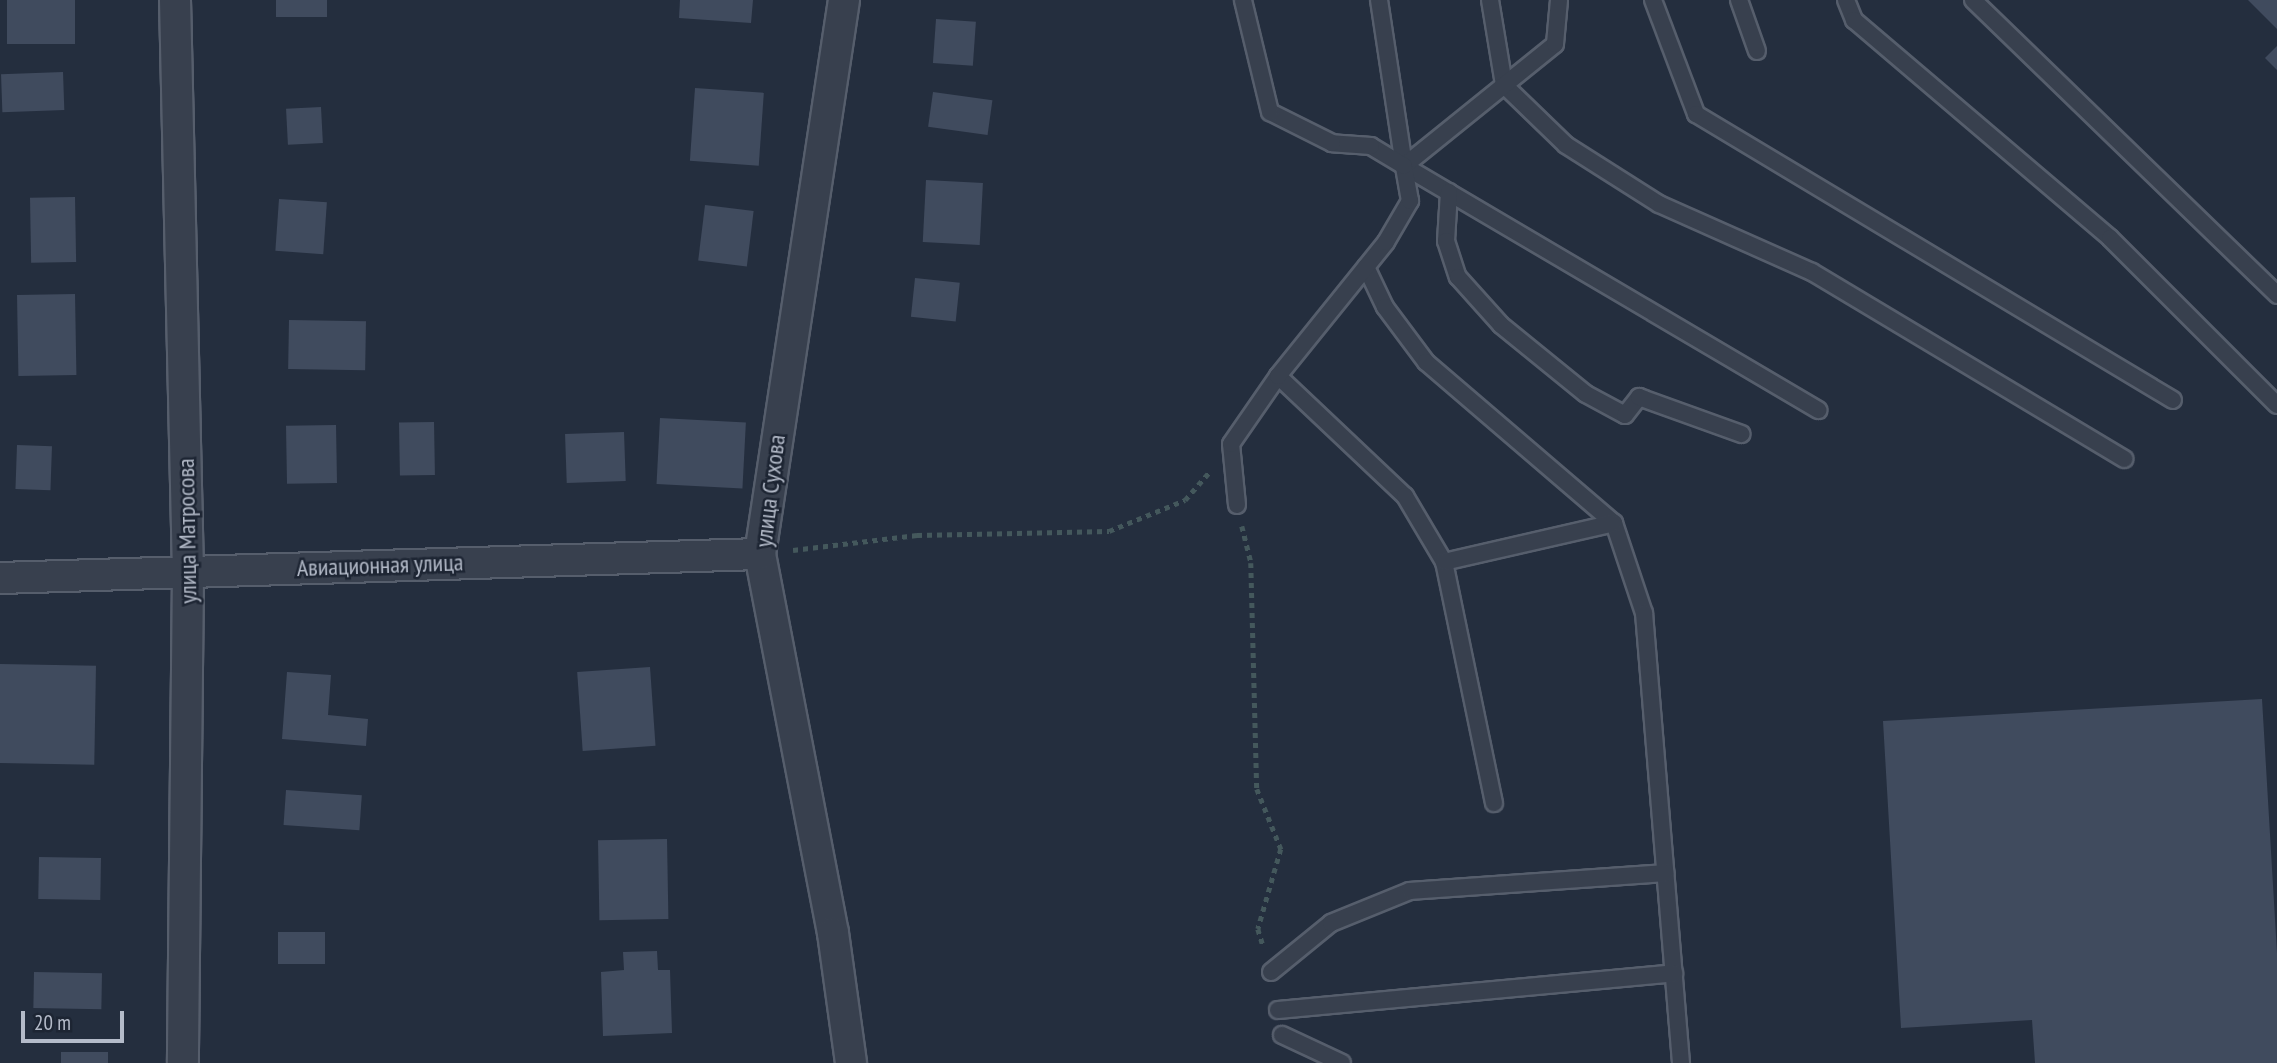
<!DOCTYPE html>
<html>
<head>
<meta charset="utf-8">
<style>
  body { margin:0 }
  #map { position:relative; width:2277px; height:1063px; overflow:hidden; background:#242e3e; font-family:"PT Sans Narrow",sans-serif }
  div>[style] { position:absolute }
  .building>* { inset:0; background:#404b5e; transform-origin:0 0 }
  .path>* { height:4.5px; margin-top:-2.25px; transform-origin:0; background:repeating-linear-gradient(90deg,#44585c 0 5px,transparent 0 10px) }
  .roads { filter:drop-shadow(2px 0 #565e6c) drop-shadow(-2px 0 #565e6c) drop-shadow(0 2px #565e6c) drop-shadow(0 -2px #565e6c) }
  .lane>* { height:16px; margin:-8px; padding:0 8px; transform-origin:8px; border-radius:8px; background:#38404e }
  .street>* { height:30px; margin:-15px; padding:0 15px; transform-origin:15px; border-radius:15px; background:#38404e }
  span { translate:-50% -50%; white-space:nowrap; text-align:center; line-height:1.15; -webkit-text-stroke:5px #1d2533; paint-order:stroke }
  .street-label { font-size:24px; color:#b4bbc9 }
  .scale { position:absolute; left:21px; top:1011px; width:103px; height:32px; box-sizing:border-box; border:4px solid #b4bbc9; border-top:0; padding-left:9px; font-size:21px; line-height:24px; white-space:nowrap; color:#b4bbc9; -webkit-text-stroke:5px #1d2533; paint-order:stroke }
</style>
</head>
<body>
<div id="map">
  <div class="building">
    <i style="left:7px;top:0;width:68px;height:44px"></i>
    <i style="left:276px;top:0;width:51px;height:17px"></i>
    <i style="clip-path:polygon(680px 0,753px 0,751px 23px,679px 18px)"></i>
    <i style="clip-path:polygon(2248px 0,2277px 0,2277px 29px)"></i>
    <i style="left:936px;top:19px;width:40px;height:44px;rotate:4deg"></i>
    <i style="clip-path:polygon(2277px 46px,2277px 70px,2265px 58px)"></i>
    <i style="left:63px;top:72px;width:38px;height:62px;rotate:88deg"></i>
    <i style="left:695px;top:88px;width:69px;height:73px;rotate:4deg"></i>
    <i style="left:933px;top:92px;width:60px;height:35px;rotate:8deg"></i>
    <i style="left:321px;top:107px;width:36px;height:35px;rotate:87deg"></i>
    <i style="left:926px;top:180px;width:57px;height:62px;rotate:3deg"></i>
    <i style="left:75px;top:197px;width:65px;height:45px;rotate:89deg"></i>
    <i style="left:279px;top:199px;width:48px;height:52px;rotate:4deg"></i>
    <i style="left:705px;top:205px;width:49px;height:56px;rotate:7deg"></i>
    <i style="left:915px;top:278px;width:45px;height:39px;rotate:6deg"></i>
    <i style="left:75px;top:294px;width:81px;height:58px;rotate:89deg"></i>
    <i style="left:289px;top:320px;width:77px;height:49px;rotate:1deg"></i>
    <i style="left:660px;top:418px;width:86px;height:66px;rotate:3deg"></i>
    <i style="left:434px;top:422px;width:53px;height:35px;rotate:89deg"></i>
    <i style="left:336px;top:425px;width:58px;height:50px;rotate:89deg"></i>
    <i style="left:624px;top:432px;width:49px;height:59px;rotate:88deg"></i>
    <i style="left:17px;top:445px;width:35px;height:44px;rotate:2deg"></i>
    <i style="left:0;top:664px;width:96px;height:99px;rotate:1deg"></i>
    <i style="left:650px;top:667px;width:79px;height:73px;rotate:86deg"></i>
    <i style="clip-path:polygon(287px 672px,331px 675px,328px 715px,368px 719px,366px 746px,282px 739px)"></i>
    <i style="clip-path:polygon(2262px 699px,2277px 953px,2277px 1063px,2035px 1063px,2032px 1020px,1901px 1028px,1883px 721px)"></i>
    <i style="left:286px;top:790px;width:76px;height:35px;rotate:4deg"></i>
    <i style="left:667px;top:839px;width:80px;height:69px;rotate:89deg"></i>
    <i style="left:39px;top:857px;width:62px;height:42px;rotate:1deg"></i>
    <i style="left:278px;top:932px;width:47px;height:32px"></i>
    <i style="clip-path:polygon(657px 951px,658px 970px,670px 970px,672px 1033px,603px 1036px,601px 972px,624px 970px,623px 952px)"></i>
    <i style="left:34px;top:972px;width:68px;height:36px;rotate:1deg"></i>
    <i style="left:108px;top:1052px;width:11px;height:47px;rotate:90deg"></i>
  </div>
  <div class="path">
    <i style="left:1242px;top:526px;width:38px;rotate:76deg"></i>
    <i style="left:1251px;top:563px;width:226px;rotate:88.5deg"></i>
    <i style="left:1257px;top:789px;width:65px;rotate:68.2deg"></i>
    <i style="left:1281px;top:849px;width:83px;rotate:106deg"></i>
    <i style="left:1258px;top:929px;width:17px;rotate:73deg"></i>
    <i style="left:793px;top:550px;width:125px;rotate:-6.9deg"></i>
    <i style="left:917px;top:535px;width:192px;rotate:-1.2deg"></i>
    <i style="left:1109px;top:531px;width:82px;rotate:-22.2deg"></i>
    <i style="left:1185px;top:500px;width:37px;rotate:-49deg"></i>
  </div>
  <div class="roads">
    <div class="lane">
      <i style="left:1379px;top:0;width:168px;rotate:81.4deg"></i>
      <i style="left:1490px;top:0;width:86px;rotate:80.6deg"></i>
      <i style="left:1504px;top:85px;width:86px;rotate:44.1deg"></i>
      <i style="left:1566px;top:145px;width:110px;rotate:32.4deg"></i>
      <i style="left:1659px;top:204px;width:167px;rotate:24deg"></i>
      <i style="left:1812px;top:272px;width:364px;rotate:30.9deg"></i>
      <i style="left:1653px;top:0;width:122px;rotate:69.3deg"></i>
      <i style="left:1696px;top:114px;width:556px;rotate:30.95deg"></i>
      <i style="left:1739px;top:0;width:54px;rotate:70.6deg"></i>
      <i style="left:1846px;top:0;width:22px;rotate:68deg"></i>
      <i style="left:1854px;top:20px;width:336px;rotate:40.4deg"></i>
      <i style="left:2110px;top:238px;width:236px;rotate:45deg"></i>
      <i style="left:1973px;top:0;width:424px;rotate:44.1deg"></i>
      <i style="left:1404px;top:166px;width:481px;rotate:30.5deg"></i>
      <i style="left:1404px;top:166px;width:194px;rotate:-38.9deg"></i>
      <i style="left:1555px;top:44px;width:44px;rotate:-84.8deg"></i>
      <i style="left:1449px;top:192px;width:49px;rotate:93.5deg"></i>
      <i style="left:1446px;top:241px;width:38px;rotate:72deg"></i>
      <i style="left:1458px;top:277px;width:64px;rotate:48.1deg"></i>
      <i style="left:1501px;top:325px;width:109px;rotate:39.1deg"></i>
      <i style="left:1586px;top:394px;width:44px;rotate:28.3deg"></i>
      <i style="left:1625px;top:415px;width:23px;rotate:-52deg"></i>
      <i style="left:1639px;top:397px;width:109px;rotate:19.9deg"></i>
      <i style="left:1366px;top:267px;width:44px;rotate:64.6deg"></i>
      <i style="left:1385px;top:307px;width:69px;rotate:53.3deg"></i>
      <i style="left:1426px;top:362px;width:248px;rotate:40.6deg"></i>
      <i style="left:1614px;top:523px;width:95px;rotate:71.6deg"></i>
      <i style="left:1644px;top:613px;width:452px;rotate:85.3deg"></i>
      <i style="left:1278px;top:376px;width:175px;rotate:43.4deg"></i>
      <i style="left:1405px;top:496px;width:77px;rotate:59.4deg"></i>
      <i style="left:1237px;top:505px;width:61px;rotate:-95.6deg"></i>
      <i style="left:1231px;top:444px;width:83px;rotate:-55.3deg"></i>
      <i style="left:1278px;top:376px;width:172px;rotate:-51.1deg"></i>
      <i style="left:1386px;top:242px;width:48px;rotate:-59.7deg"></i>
      <i style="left:1410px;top:201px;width:36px;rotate:-100deg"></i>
      <i style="left:1404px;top:166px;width:39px;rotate:-149deg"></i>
      <i style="left:1371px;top:146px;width:39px;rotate:-176deg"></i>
      <i style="left:1332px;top:143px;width:69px;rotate:-153.4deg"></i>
      <i style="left:1270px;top:112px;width:115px;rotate:-103.6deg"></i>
      <i style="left:1494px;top:803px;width:246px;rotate:-101.7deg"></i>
      <i style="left:1444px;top:562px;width:174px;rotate:-12.9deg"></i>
      <i style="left:1271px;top:972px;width:77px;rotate:-39.2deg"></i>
      <i style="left:1331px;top:923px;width:85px;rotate:-22.1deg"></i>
      <i style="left:1410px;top:891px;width:256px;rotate:-4deg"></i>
      <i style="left:1278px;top:1010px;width:398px;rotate:-5.3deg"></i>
      <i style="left:1282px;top:1035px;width:66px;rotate:25deg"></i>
    </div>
    <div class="street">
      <i style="left:175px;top:0;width:574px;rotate:88.7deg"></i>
      <i style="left:188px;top:574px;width:489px;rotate:90.6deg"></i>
      <i style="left:844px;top:0;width:560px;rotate:98.62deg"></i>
      <i style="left:760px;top:554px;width:386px;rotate:79.1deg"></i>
      <i style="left:833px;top:933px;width:131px;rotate:82.1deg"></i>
      <i style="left:0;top:578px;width:760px;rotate:-1.81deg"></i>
    </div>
  </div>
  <div class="street-label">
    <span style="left:770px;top:491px;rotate:-83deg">улица Сухова</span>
    <span style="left:187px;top:531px;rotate:-91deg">улица Матросова</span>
    <span style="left:380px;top:565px;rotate:-2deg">Авиационная улица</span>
  </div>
  <div class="scale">20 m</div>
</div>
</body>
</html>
